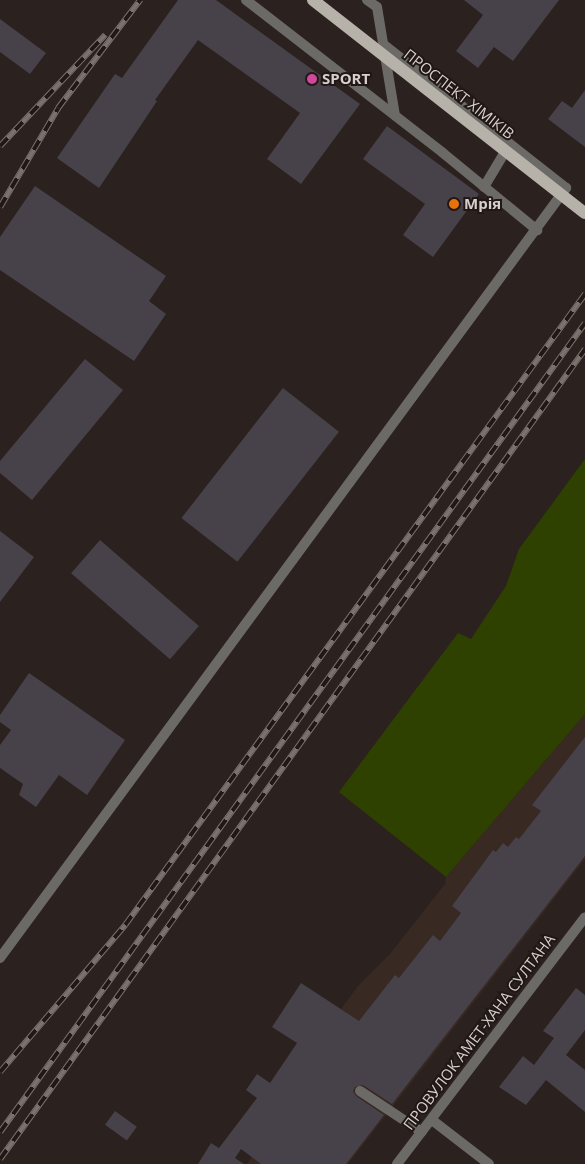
<!DOCTYPE html>
<html>
<head>
<meta charset="utf-8">
<style>
  body { margin:0 }
  #map { position:relative; width:585px; height:1164px; overflow:hidden; background:#2b211e; font-family:"Open Sans",sans-serif }
  div>[style] { position:absolute }
  .built>* { inset:0; background:#382923 }
  .green>* { inset:0; background:#2e4100 }
  .building>* { inset:0; background:#474149; transform-origin:0 0 }
  .minor>* { height:10px; margin:-5px; padding:0 5px; transform-origin:5px; border-radius:5px; background:#6c6a66 }
  .rail>* { height:5.5px; margin-top:-2.75px; transform-origin:0; background:repeating-linear-gradient(90deg,#211815 0 11px,#7b7270 0 22px); box-sizing:border-box; border-block:1px solid #7b7270 }
  .primary-bridge>* { height:12px; margin:-6px; padding:0 6px; transform-origin:6px; border-radius:6px; background:#b6b2a9 }
  .dots>* { width:14px; height:14px; translate:-50% -50%; box-sizing:border-box; border:2px solid #211815; border-radius:50% }
  span { translate:-50% -50%; white-space:nowrap; text-align:center; line-height:1.15; -webkit-text-stroke:4px #211815; paint-order:stroke }
  .poi-label { font-size:15px; color:#d6cfcd; font-weight:700 }
  .left { translate:0 -50%; text-align:left }
  .street-label { font-size:15px; color:#d6cfcd }
</style>
</head>
<body>
<div id="map">
  <div class="built">
    <i style="clip-path:polygon(585px 714px,585px 859px,348px 1164px,247px 1164px,348px 1015px,341px 1009px,358px 986px,389px 955px,445px 884px,446px 877px)"></i>
  </div>
  <div class="green">
    <i style="clip-path:polygon(585px 459px,585px 714px,446px 877px,339px 792px,458px 633px,471px 639px,506px 586px,519px 549px)"></i>
  </div>
  <div class="building">
    <i style="clip-path:polygon(178px 0,216px 0,360px 104px,301px 184px,267px 159px,300px 113px,198px 40px,155px 100px,157px 101px,99px 188px,57px 158px,115px 74px,122px 78px)"></i>
    <i style="clip-path:polygon(464px 0,559px 0,513px 61px,494px 47px,478px 68px,456px 51px,483px 15px)"></i>
    <i style="clip-path:polygon(0 19px,46px 53px,30px 74px,0 52px)"></i>
    <i style="clip-path:polygon(585px 90px,585px 147px,548px 119px,562px 101px,572px 108px)"></i>
    <i style="clip-path:polygon(387px 126px,479px 194px,433px 257px,403px 235px,425px 204px,363px 159px)"></i>
    <i style="clip-path:polygon(35px 186px,166px 276px,149px 301px,166px 314px,134px 361px,0 270px,0 237px)"></i>
    <i style="clip-path:polygon(85px 359px,123px 390px,32px 500px,0 473px,0 461px)"></i>
    <i style="left:283px;top:388px;width:71px;height:165px;rotate:38deg"></i>
    <i style="clip-path:polygon(0 531px,34px 557px,0 602px)"></i>
    <i style="left:100px;top:540px;width:131px;height:44px;rotate:41deg"></i>
    <i style="clip-path:polygon(29px 673px,125px 740px,87px 795px,59px 775px,36px 807px,19px 795px,23px 784px,0 768px,0 745px,11px 730px,0 722px,0 715px)"></i>
    <i style="clip-path:polygon(585px 737px,585px 856px,392px 1104px,363px 1085px,355px 1087px,353px 1091px,356px 1096px,384px 1115px,346px 1164px,261px 1164px,241px 1149px,235px 1158px,244px 1164px,198px 1164px,211px 1143px,219px 1148px,257px 1098px,246px 1090px,257px 1074px,270px 1083px,297px 1043px,272px 1027px,301px 983px,359px 1021px,395px 975px,399px 978px,433px 935px,440px 941px,461px 913px,452px 906px,493px 850px,496px 852px,503px 843px,508px 847px,516px 837px,519px 839px,541px 811px,532px 805px)"></i>
    <i style="clip-path:polygon(576px 988px,585px 995px,585px 1030px,566px 1055px,585px 1070px,585px 1112px,546px 1080px,526px 1105px,499px 1087px,523px 1056px,534px 1065px,554px 1038px,543px 1031px)"></i>
    <i style="left:115px;top:1111px;width:27px;height:17px;rotate:36deg"></i>
  </div>
  <div class="minor">
    <i style="left:246px;top:0;width:249px;rotate:37.8deg"></i>
    <i style="left:443px;top:153px;width:122px;rotate:39.3deg"></i>
    <i style="left:367px;top:0;width:12px;rotate:35deg"></i>
    <i style="left:377px;top:7px;width:110px;rotate:80.6deg"></i>
    <i style="left:484px;top:187px;width:49px;rotate:-59.2deg"></i>
    <i style="left:0;top:958px;width:956px;rotate:-53.68deg"></i>
    <i style="left:566px;top:188px;width:233px;rotate:-141.8deg"></i>
    <i style="left:360px;top:1091px;width:74px;rotate:33.5deg"></i>
    <i style="left:432px;top:1120px;width:72px;rotate:37.7deg"></i>
    <i style="left:397px;top:1164px;width:310px;rotate:-52.7deg"></i>
  </div>
  <div class="rail">
    <i style="left:0;top:146px;width:153px;rotate:-46.6deg"></i>
    <i style="left:0;top:207px;width:115px;rotate:-59.6deg"></i>
    <i style="left:58px;top:108px;width:136px;rotate:-52.8deg"></i>
    <i style="left:0;top:1072px;width:193px;rotate:-49.6deg"></i>
    <i style="left:125px;top:925px;width:781px;rotate:-53.91deg"></i>
    <i style="left:0;top:1132px;width:998px;rotate:-54.13deg"></i>
    <i style="left:0;top:1159px;width:999px;rotate:-54.16deg"></i>
  </div>
  <div class="primary-bridge">
    <i style="left:313px;top:0;width:345px;rotate:38.1deg"></i>
  </div>
  <div class="dots">
    <i style="left:312px;top:79px;background:#d1479c"></i>
    <i style="left:454px;top:204px;background:#e8710a"></i>
  </div>
  <div class="poi-label">
    <span class="left" style="left:322px;top:79px">SPORT</span>
    <span class="left" style="left:464px;top:204px">Мрія</span>
  </div>
  <div class="street-label">
    <span style="left:459px;top:94px;rotate:38deg">ПРОСПЕКТ ХІМІКІВ</span>
    <span style="left:479px;top:1032px;rotate:-53deg">ПРОВУЛОК АМЕТ-ХАНА СУЛТАНА</span>
  </div>
</div>
</body>
</html>
